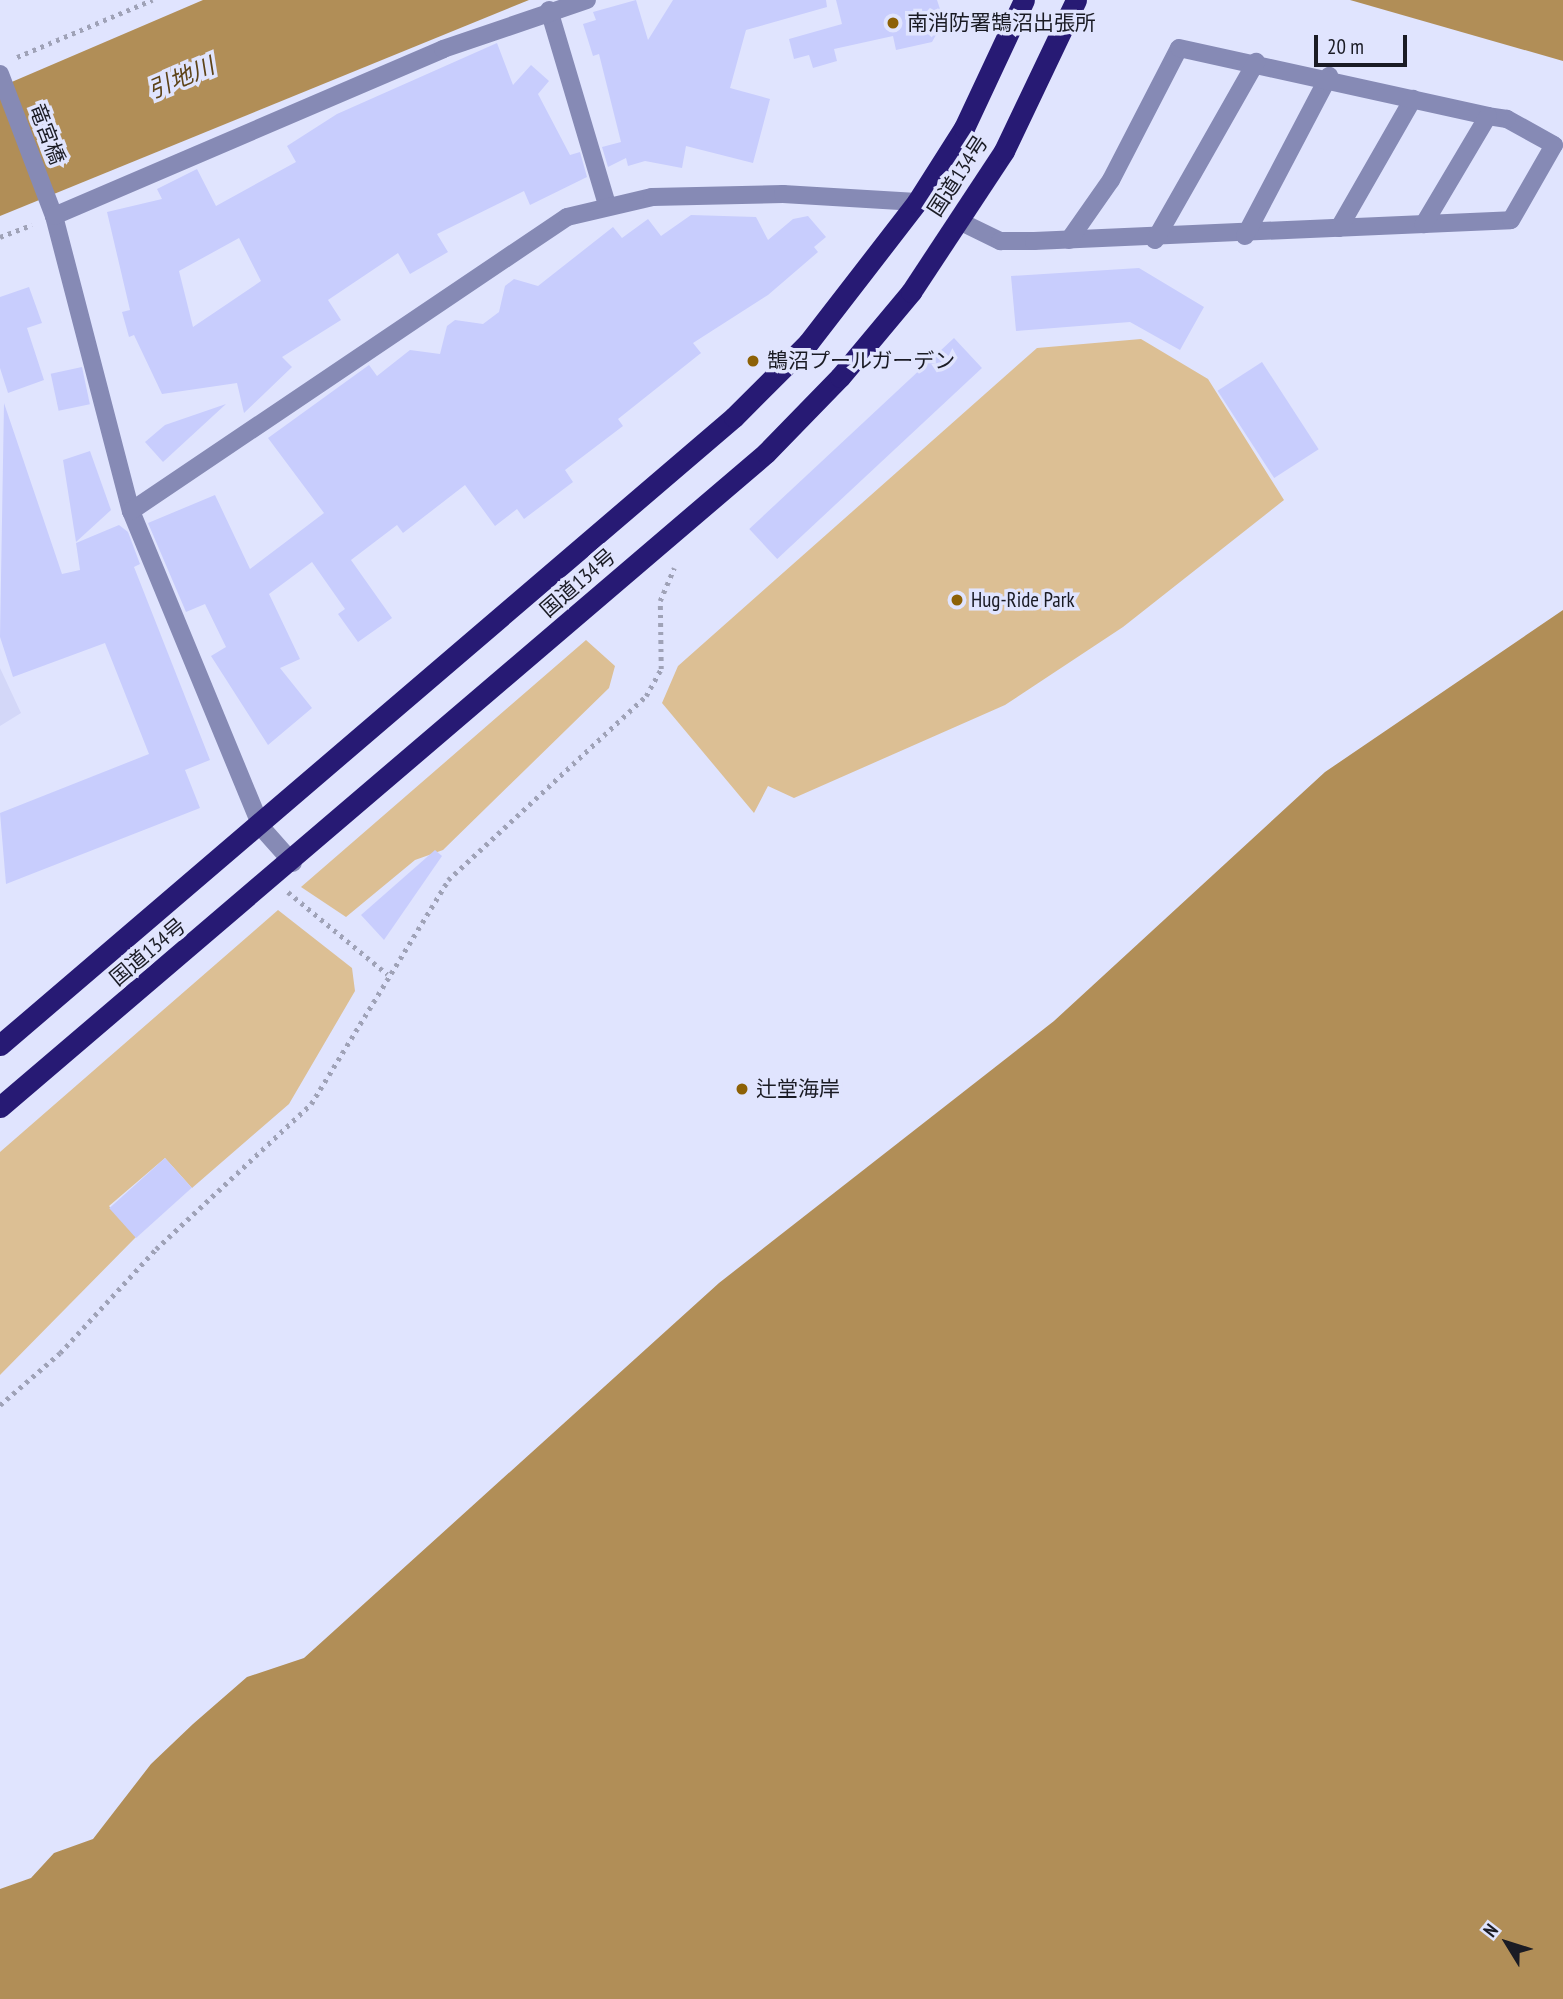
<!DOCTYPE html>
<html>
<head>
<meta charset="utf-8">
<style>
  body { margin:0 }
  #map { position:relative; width:1563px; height:1999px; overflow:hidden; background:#e0e4fe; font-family:"PT Sans Narrow","Noto Sans JP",sans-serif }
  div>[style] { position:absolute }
  .built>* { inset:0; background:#d3d7f8 }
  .green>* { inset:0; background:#dcbf94 }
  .water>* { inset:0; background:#b18e57 }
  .building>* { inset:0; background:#c8cdfd; transform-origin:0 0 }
  .path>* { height:4.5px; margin-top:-2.25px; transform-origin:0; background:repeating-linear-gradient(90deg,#9fa2b7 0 3.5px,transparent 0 8.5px) }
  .minor>* { height:18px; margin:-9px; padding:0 9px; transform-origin:9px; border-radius:9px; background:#868ab5 }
  .highway>* { height:21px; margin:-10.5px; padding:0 10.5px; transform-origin:10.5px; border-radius:10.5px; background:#271a74 }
  .dots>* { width:19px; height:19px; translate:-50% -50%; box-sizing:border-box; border:4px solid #e0e4fe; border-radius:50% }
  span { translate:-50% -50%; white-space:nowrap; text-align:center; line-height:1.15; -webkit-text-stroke:7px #e0e4fe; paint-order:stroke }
  .poi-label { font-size:21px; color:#1a1b24 }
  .left { translate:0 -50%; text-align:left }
  .street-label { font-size:21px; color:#1a1b24 }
  .water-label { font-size:23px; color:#5d4318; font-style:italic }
  .north { position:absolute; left:1472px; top:1908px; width:70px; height:70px; -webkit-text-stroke:5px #e0e4fe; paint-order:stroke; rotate:308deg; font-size:19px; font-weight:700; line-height:28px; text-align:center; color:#1a1b24 }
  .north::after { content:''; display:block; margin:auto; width:24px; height:32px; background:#1a1b24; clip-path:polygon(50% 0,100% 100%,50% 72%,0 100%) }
  .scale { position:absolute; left:1314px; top:35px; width:93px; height:32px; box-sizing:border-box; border:4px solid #1a1b24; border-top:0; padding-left:9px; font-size:21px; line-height:24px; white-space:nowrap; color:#1a1b24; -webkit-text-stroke:5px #e0e4fe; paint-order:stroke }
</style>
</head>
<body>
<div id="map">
  <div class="built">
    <i style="clip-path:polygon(0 668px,21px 713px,0 726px)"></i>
  </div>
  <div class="green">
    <i style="clip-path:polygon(1141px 339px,1208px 379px,1284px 500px,1123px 627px,1005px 705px,794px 798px,768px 786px,754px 813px,662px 703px,678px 666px,1037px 348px)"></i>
    <i style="clip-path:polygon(586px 640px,615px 666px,609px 688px,443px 850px,415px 860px,346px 917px,301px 887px)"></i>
    <i style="clip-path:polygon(278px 910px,352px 968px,355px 991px,289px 1104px,192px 1188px,165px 1158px,109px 1206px,136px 1237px,0 1375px,0 1152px)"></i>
  </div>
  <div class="water">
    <i style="clip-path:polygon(203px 0,529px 0,0 216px,0 87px)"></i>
    <i style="clip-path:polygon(1350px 0,1563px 0,1563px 61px)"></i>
    <i style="clip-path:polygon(1563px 610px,1563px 1999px,0 1999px,0 1889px,31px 1878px,54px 1853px,93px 1839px,151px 1764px,193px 1724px,247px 1677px,304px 1658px,719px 1283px,1054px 1021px,1325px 772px)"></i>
  </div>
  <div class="building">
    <i style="clip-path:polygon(636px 0,648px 40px,673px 0,826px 0,827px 7px,746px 30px,730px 88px,770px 99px,753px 163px,686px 146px,682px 168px,645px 161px,628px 166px,626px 158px,608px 167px,602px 147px,621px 142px,599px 54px,593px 56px,583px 24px,596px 20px,593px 12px)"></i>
    <i style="clip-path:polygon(836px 0,937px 0,944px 21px,932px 42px,896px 50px,893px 36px,834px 49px,837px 61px,813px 68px,809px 55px,794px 59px,789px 39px,842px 24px)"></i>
    <i style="clip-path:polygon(evenodd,497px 43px,513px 85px,531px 65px,549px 81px,538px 94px,570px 155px,580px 152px,587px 177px,530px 205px,524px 191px,437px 234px,448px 252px,410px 274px,398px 253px,328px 300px,341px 320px,282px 357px,292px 367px,244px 413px,237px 383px,162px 394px,134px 335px,129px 337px,122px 312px,130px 310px,107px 212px,162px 199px,157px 189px,197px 169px,216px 206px,296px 162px,287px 146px,337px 114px,497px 43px,239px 238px,261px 281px,193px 327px,179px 271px,239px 238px)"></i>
    <i style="clip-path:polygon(691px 215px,756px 217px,768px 240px,793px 219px,808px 216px,826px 237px,814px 247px,818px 252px,768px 295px,693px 343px,701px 353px,618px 419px,623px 426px,565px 470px,573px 482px,524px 519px,517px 509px,495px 526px,465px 485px,403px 533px,397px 525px,351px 560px,392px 618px,358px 642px,338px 614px,345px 609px,312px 562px,269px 594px,300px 659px,280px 668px,312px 708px,268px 745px,211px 656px,226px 647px,205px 604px,186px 612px,148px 523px,215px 495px,250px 569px,324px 513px,268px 438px,369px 365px,377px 376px,410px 350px,440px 354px,447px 326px,455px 320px,483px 324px,499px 312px,505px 286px,514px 279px,538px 286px,613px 227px,622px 238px,648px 219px,661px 236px)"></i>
    <i style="clip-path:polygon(1139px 268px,1204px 307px,1180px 350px,1130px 322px,1016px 331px,1011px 276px)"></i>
    <i style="clip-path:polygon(29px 287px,42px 323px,27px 328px,44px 380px,8px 393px,0 368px,0 297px)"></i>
    <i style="left:954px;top:338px;width:41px;height:280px;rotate:47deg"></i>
    <i style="left:1262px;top:362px;width:104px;height:53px;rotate:57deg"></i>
    <i style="left:82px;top:367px;width:38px;height:32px;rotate:78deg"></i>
    <i style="clip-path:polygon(4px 403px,62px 574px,80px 570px,76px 543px,119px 525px,128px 532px,140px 564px,134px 567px,210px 760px,185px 770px,200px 808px,6px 884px,0 813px,149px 754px,105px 643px,13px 677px,0 637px)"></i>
    <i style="clip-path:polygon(226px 404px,163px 462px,145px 442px,165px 425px)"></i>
    <i style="clip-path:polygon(90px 451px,111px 510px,76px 542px,63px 460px)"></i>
    <i style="clip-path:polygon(435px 850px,442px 856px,384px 940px,361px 915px)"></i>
    <i style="left:165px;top:1158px;width:40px;height:75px;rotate:48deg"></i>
  </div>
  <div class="path">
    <i style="left:17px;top:57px;width:147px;rotate:-22.9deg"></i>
    <i style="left:0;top:237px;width:34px;rotate:-21deg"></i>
    <i style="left:288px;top:892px;width:129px;rotate:39.6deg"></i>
    <i style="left:0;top:1405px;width:79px;rotate:-40.9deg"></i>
    <i style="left:60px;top:1353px;width:142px;rotate:-47.3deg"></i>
    <i style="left:156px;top:1249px;width:212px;rotate:-43.1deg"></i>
    <i style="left:311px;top:1104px;width:263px;rotate:-58.5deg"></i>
    <i style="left:448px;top:880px;width:270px;rotate:-42.9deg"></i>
    <i style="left:646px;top:696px;width:31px;rotate:-61deg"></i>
    <i style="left:661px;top:669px;width:68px;rotate:-90.8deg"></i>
    <i style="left:660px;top:601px;width:36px;rotate:-67deg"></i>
  </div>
  <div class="minor">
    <i style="left:549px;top:10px;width:202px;rotate:73.4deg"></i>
    <i style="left:0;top:74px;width:152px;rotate:69.2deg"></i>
    <i style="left:54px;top:216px;width:305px;rotate:75.4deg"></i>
    <i style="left:131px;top:511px;width:342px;rotate:67.6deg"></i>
    <i style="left:261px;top:827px;width:48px;rotate:48.4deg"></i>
    <i style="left:54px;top:216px;width:423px;rotate:-23.2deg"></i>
    <i style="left:443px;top:49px;width:152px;rotate:-18.8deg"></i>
    <i style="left:959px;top:221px;width:46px;rotate:26deg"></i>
    <i style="left:1000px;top:241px;width:34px"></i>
    <i style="left:1034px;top:241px;width:477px;rotate:-2.5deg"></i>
    <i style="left:1511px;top:220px;width:86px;rotate:-60.2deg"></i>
    <i style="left:1554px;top:145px;width:54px;rotate:-151deg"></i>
    <i style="left:1507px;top:119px;width:19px;rotate:-171deg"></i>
    <i style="left:1339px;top:228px;width:149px;rotate:-60.2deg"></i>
    <i style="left:1245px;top:236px;width:181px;rotate:-62.3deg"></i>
    <i style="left:1069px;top:240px;width:73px;rotate:-55deg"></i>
    <i style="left:1111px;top:180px;width:148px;rotate:-62.7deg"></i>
    <i style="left:1179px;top:48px;width:316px;rotate:12.4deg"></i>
    <i style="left:1488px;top:116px;width:126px;rotate:120.7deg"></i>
    <i style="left:1155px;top:240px;width:205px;rotate:-60.4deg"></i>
    <i style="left:131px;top:511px;width:526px;rotate:-33.99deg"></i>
    <i style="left:567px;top:217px;width:87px;rotate:-13.2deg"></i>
    <i style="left:652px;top:197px;width:131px;rotate:-1.3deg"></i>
    <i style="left:783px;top:194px;width:134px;rotate:3.4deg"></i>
  </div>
  <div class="highway">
    <i style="left:0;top:1045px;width:966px;rotate:-40.55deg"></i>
    <i style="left:734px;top:417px;width:105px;rotate:-45deg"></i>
    <i style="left:808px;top:343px;width:178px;rotate:-52.3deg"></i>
    <i style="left:917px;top:202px;width:88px;rotate:-57.6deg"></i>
    <i style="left:964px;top:128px;width:141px;rotate:-64.9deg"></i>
    <i style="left:0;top:1107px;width:1007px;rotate:-40.49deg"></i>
    <i style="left:766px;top:453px;width:106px;rotate:-45.8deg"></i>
    <i style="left:840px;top:377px;width:111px;rotate:-50.1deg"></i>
    <i style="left:911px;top:292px;width:169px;rotate:-56.6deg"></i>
    <i style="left:1004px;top:151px;width:167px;rotate:-64.5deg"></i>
  </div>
  <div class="dots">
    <i style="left:893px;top:23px;background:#8d6106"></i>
    <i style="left:753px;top:361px;background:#8d6106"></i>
    <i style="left:957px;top:600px;background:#8d6106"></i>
    <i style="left:742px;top:1089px;background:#8d6106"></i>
  </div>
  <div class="poi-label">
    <span class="left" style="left:907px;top:23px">南消防署鵠沼出張所</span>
    <span class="left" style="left:767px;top:361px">鵠沼プールガーデン</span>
    <span class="left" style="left:971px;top:600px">Hug-Ride Park</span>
    <span class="left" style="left:756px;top:1089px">辻堂海岸</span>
  </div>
  <div class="street-label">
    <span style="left:47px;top:134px;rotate:69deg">竜宮橋</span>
    <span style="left:958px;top:176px;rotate:-57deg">国道134号</span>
    <span style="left:578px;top:583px;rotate:-41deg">国道134号</span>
    <span style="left:148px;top:952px;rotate:-40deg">国道134号</span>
  </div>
  <div class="water-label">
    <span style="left:181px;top:78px;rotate:-23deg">引地川</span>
  </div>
  <div class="north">N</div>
  <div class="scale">20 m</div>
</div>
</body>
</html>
